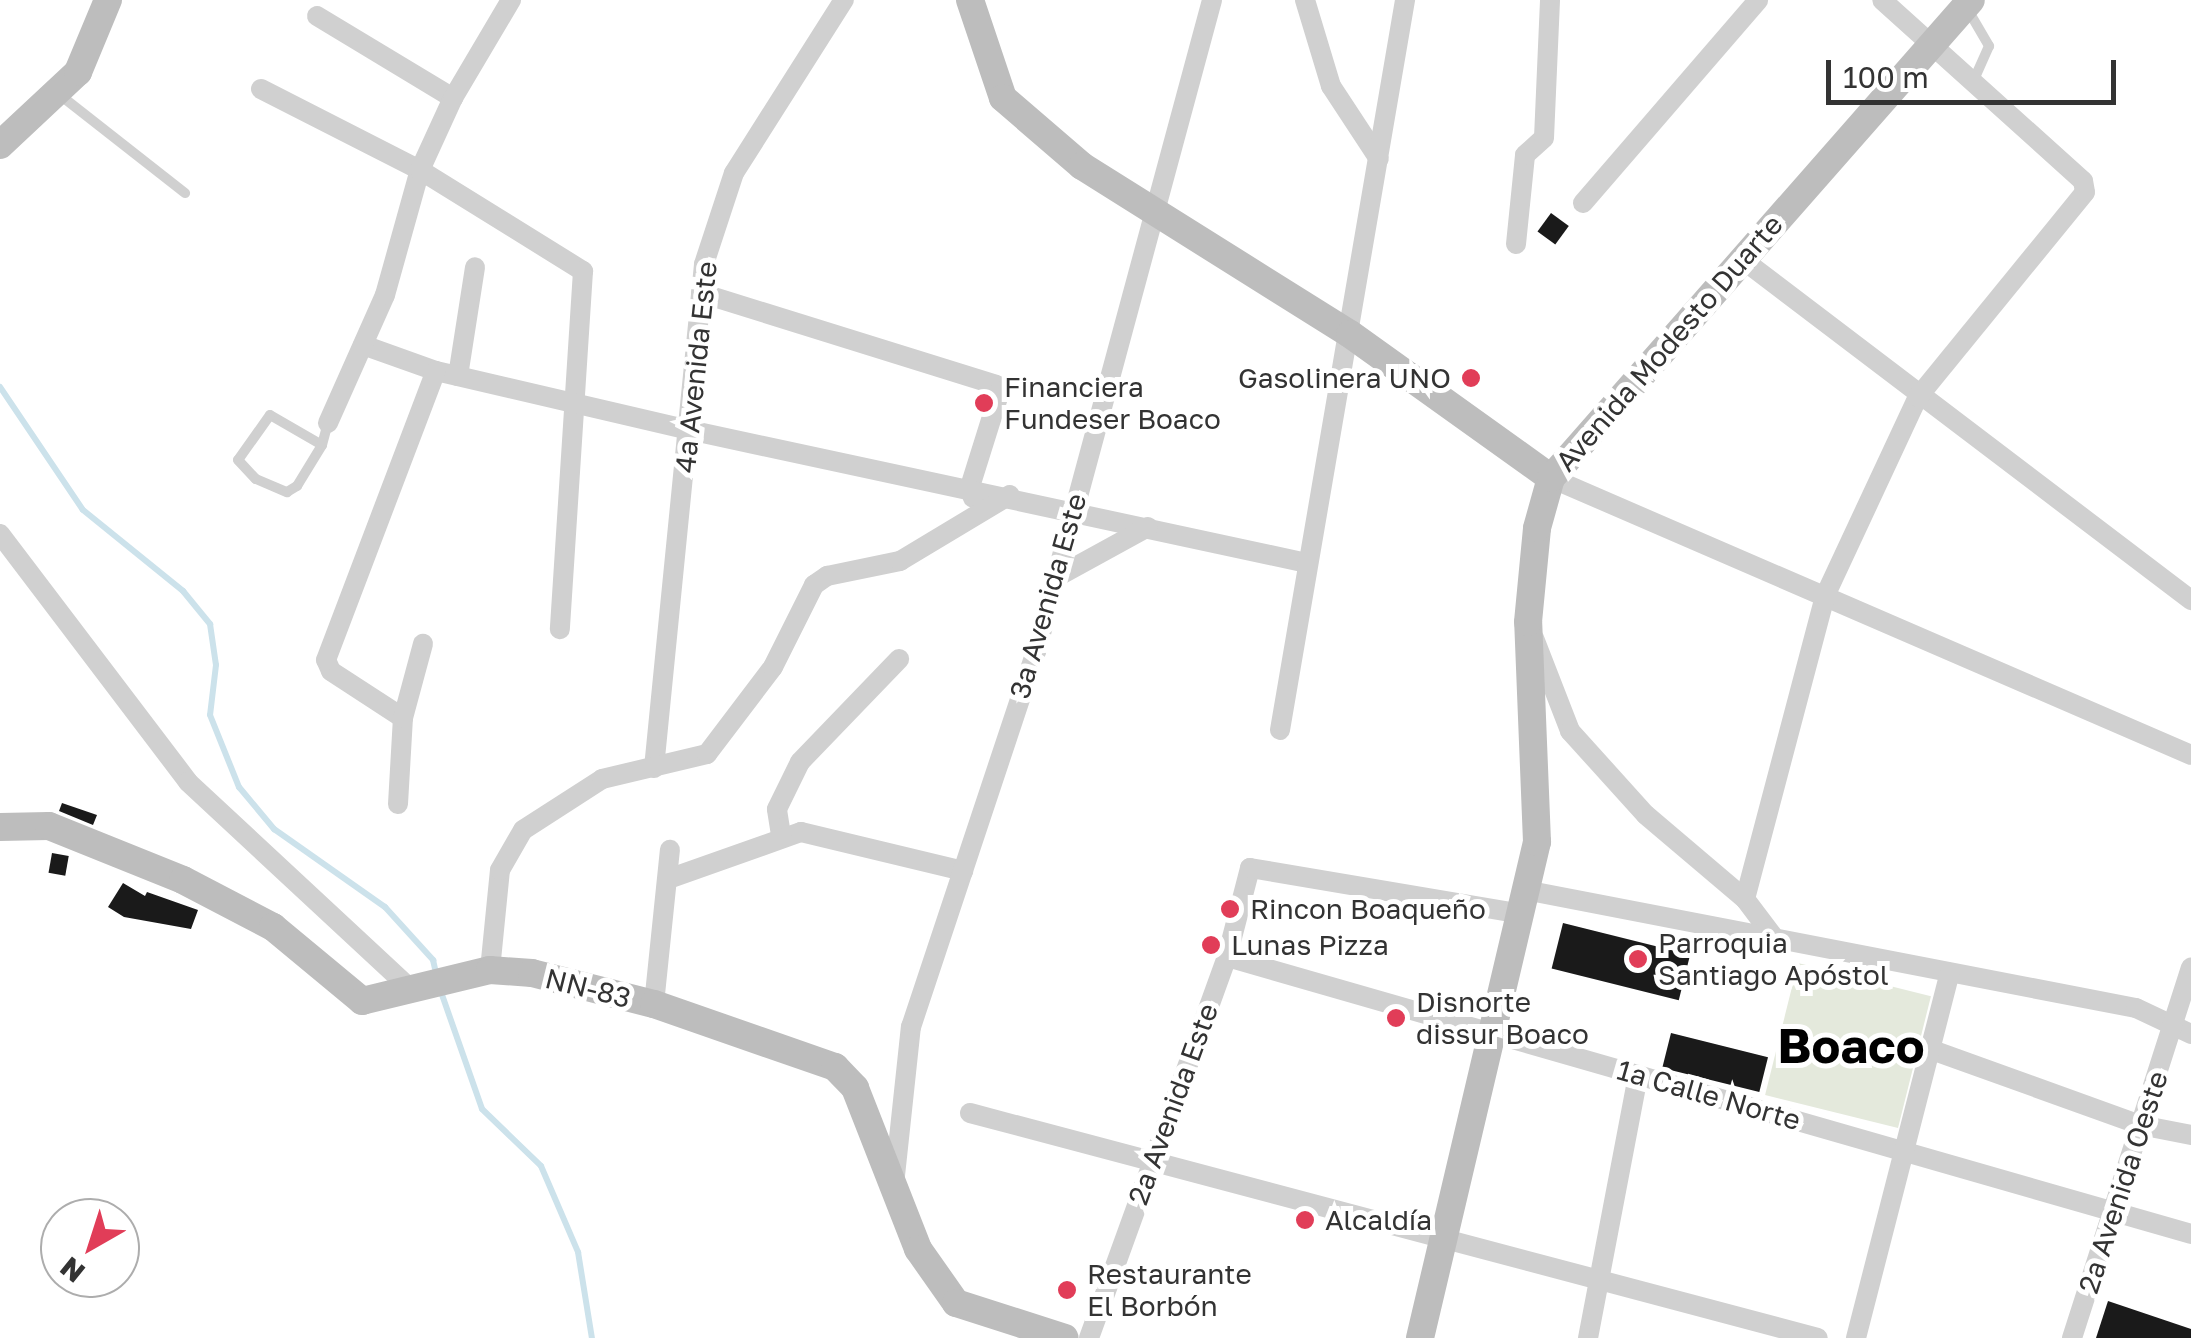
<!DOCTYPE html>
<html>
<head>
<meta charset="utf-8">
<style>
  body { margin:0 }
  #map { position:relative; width:2191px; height:1338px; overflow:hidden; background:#fff; font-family:"Golos Text",sans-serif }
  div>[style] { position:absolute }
  .green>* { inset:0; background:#e4e9dc; transform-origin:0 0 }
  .stream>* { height:6px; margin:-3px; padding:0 3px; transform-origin:3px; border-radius:3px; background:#cce2eb }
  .building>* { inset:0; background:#1a1a1a; transform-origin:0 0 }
  .lane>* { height:10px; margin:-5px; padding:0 5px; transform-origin:5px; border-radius:5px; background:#d0d0d0 }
  .street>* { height:20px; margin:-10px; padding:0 10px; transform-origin:10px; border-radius:10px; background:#d0d0d0 }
  .secondary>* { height:28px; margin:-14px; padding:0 14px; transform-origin:14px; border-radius:14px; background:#bdbdbd }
  .dots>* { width:28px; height:28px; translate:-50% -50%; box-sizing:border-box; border:5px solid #fff; border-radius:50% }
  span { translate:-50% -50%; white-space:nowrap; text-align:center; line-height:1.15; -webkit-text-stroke:10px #fff; paint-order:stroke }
  .street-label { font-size:28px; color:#333 }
  .poi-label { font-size:28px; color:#333 }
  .right { translate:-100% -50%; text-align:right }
  .left { translate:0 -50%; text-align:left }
  .town-label { font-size:48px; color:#000; font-weight:700 }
  .north { position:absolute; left:40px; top:1198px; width:100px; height:100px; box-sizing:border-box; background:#fff; border:2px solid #adadad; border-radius:50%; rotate:219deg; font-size:28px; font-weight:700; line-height:40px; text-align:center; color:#333 }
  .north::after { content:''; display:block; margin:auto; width:35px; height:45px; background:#e13d58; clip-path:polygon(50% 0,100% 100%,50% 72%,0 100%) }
  .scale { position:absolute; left:1826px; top:60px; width:290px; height:45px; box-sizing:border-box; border:5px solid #333; border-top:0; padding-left:12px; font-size:30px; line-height:35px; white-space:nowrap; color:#333; -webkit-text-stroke:8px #fff; paint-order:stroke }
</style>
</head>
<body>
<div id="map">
  <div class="green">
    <i style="left:1798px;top:963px;width:137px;height:136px;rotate:14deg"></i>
  </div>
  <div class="stream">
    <i style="left:0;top:387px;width:148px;rotate:56deg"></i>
    <i style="left:83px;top:510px;width:129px;rotate:39deg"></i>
    <i style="left:183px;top:591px;width:43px;rotate:50.7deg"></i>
    <i style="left:210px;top:624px;width:41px;rotate:81.7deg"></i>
    <i style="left:216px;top:665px;width:50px;rotate:96.8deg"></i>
    <i style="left:210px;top:715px;width:78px;rotate:68.1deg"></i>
    <i style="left:239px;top:787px;width:55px;rotate:50.2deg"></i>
    <i style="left:274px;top:829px;width:136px;rotate:35.1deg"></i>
    <i style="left:385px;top:907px;width:72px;rotate:47.8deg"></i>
    <i style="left:433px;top:960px;width:17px;rotate:77deg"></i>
    <i style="left:440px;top:989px;width:127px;rotate:70.7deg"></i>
    <i style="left:482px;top:1109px;width:82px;rotate:44deg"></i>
    <i style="left:541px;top:1166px;width:94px;rotate:66.7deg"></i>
    <i style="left:578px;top:1252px;width:87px;rotate:80.8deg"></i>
  </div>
  <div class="building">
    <i style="left:1551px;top:213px;width:22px;height:23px;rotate:36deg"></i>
    <i style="clip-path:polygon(62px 803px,97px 815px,93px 825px,59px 811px)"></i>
    <i style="left:52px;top:853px;width:17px;height:20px;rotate:10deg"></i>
    <i style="clip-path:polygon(123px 883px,145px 896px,147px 892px,198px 910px,191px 929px,124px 917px,108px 907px)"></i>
    <i style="left:1563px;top:923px;width:131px;height:47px;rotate:14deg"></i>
    <i style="left:1671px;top:1033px;width:100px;height:36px;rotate:14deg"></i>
    <i style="clip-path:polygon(2108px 1301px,2191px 1329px,2191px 1338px,2096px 1338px)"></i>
  </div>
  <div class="lane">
    <i style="left:1968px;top:10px;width:42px;rotate:59.7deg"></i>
    <i style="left:1989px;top:46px;width:36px;rotate:114deg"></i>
    <i style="left:60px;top:95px;width:159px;rotate:38.1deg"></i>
    <i style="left:322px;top:445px;width:60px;rotate:-150deg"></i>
    <i style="left:270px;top:415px;width:55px;rotate:125.4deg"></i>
    <i style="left:238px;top:460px;width:26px;rotate:47deg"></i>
    <i style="left:256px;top:479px;width:34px;rotate:23deg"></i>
    <i style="left:287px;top:492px;width:12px;rotate:-31deg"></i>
    <i style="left:297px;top:486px;width:48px;rotate:-58.6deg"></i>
    <i style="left:322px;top:445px;width:23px;rotate:-75deg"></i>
  </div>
  <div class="street">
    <i style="left:1305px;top:0;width:90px;rotate:73.2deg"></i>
    <i style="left:1331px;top:86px;width:87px;rotate:56.7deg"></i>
    <i style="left:317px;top:16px;width:159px;rotate:31.1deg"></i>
    <i style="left:261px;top:89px;width:178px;rotate:27deg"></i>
    <i style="left:420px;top:170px;width:192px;rotate:31.8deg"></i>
    <i style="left:583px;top:271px;width:359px;rotate:93.7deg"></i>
    <i style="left:1583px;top:203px;width:268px;rotate:-49.2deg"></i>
    <i style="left:1516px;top:244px;width:89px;rotate:-84.2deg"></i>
    <i style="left:1525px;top:155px;width:25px;rotate:-42deg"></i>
    <i style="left:1544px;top:138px;width:138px;rotate:-87.5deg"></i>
    <i style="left:1742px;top:259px;width:564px;rotate:37.22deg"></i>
    <i style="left:701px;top:293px;width:309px;rotate:17.3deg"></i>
    <i style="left:996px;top:385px;width:7px;rotate:56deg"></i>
    <i style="left:1000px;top:391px;width:101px;rotate:107.4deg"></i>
    <i style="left:970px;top:487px;width:11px;rotate:75deg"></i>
    <i style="left:363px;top:345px;width:77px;rotate:19.6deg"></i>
    <i style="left:436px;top:371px;width:260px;rotate:13.1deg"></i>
    <i style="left:689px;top:430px;width:632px;rotate:12.15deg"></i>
    <i style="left:458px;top:376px;width:110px;rotate:-81.1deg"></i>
    <i style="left:328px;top:423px;width:140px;rotate:-66deg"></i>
    <i style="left:385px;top:295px;width:130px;rotate:-74.4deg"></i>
    <i style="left:420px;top:170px;width:79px;rotate:-65.4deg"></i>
    <i style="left:453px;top:98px;width:114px;rotate:-59.4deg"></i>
    <i style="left:1551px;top:478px;width:697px;rotate:23.4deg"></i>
    <i style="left:0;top:534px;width:311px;rotate:52.8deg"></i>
    <i style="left:188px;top:782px;width:303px;rotate:42.9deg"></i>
    <i style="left:1055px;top:578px;width:106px;rotate:-28.7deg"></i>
    <i style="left:1534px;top:638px;width:100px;rotate:68.8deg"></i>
    <i style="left:1570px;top:731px;width:113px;rotate:47.9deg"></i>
    <i style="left:1646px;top:815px;width:130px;rotate:40.3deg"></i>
    <i style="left:1745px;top:899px;width:51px;rotate:52.9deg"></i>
    <i style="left:403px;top:718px;width:86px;rotate:-146.9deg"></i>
    <i style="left:331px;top:671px;width:12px;rotate:-114deg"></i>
    <i style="left:326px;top:660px;width:309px;rotate:-69.2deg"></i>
    <i style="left:1280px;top:730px;width:741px;rotate:-80.28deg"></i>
    <i style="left:654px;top:768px;width:506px;rotate:-84.33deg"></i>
    <i style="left:704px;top:264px;width:96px;rotate:-71.8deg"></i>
    <i style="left:734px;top:173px;width:205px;rotate:-57.6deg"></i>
    <i style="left:398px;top:804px;width:86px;rotate:-86.7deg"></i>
    <i style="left:403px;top:718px;width:77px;rotate:-74.9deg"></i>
    <i style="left:781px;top:835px;width:26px;rotate:-99deg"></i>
    <i style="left:777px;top:809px;width:52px;rotate:-63.9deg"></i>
    <i style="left:800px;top:762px;width:143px;rotate:-46.1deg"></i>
    <i style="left:671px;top:878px;width:138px;rotate:-19.5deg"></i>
    <i style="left:801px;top:832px;width:167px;rotate:13.5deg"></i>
    <i style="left:1530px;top:891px;width:617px;rotate:10.93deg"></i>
    <i style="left:2136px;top:1008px;width:61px;rotate:25.3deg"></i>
    <i style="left:1745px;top:899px;width:313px;rotate:-75.2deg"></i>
    <i style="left:1825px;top:596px;width:220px;rotate:-65deg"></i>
    <i style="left:1918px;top:397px;width:264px;rotate:-50.8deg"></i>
    <i style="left:2085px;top:192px;width:11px;rotate:-100deg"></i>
    <i style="left:2083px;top:181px;width:270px;rotate:-138deg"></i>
    <i style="left:1227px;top:957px;width:1003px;rotate:16.03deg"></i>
    <i style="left:490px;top:970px;width:100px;rotate:-84.3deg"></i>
    <i style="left:500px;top:870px;width:46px;rotate:-60.1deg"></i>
    <i style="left:523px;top:830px;width:94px;rotate:-32.8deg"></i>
    <i style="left:602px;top:779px;width:108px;rotate:-13.4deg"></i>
    <i style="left:707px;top:754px;width:109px;rotate:-52.8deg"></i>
    <i style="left:773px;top:667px;width:92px;rotate:-63.4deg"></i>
    <i style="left:814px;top:585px;width:16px;rotate:-35deg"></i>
    <i style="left:827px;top:576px;width:75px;rotate:-11.6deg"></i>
    <i style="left:900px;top:561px;width:128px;rotate:-31deg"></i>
    <i style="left:654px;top:1004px;width:155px;rotate:-84.1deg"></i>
    <i style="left:1932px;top:1050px;width:221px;rotate:19.8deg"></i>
    <i style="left:2140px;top:1125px;width:52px;rotate:11.1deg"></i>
    <i style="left:970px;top:1113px;width:877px;rotate:14.86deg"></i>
    <i style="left:894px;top:1185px;width:159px;rotate:-83.9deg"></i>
    <i style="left:911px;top:1027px;width:395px;rotate:-71.6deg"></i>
    <i style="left:1036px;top:652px;width:675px;rotate:-74.89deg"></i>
    <i style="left:1089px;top:1338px;width:405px;rotate:-70.1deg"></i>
    <i style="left:1227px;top:957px;width:92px;rotate:-75.5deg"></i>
    <i style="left:1250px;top:868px;width:277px;rotate:9.6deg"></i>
    <i style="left:1588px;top:1338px;width:268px;rotate:-79.2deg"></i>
    <i style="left:1856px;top:1338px;width:377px;rotate:-75.6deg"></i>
    <i style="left:2072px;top:1338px;width:389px;rotate:-72.2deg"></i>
  </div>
  <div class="secondary">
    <i style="left:970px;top:0;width:103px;rotate:71.4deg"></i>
    <i style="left:1003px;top:98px;width:104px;rotate:40.7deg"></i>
    <i style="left:1082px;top:166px;width:316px;rotate:32.1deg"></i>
    <i style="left:1350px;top:334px;width:247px;rotate:35.6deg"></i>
    <i style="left:0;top:145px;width:107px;rotate:-43.1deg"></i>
    <i style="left:78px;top:72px;width:78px;rotate:-67.4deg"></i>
    <i style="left:0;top:827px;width:49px;rotate:-1.2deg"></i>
    <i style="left:49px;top:826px;width:144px;rotate:21.9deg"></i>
    <i style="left:183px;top:880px;width:102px;rotate:27.6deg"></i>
    <i style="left:273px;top:927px;width:116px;rotate:39.7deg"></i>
    <i style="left:362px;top:1001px;width:132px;rotate:-13.6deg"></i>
    <i style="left:490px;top:970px;width:42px;rotate:4.1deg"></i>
    <i style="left:532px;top:973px;width:126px;rotate:14.3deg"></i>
    <i style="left:654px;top:1004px;width:192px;rotate:19.2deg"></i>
    <i style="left:835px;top:1067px;width:29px;rotate:46deg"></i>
    <i style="left:855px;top:1088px;width:173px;rotate:68.6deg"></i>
    <i style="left:918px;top:1249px;width:66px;rotate:54.9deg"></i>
    <i style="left:956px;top:1303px;width:114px;rotate:17.8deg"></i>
    <i style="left:1420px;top:1338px;width:510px;rotate:-76.73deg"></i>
    <i style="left:1537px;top:842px;width:220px;rotate:-92.3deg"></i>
    <i style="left:1528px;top:622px;width:94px;rotate:-84.5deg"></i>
    <i style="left:1537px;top:528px;width:52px;rotate:-74.4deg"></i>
    <i style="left:1551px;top:478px;width:636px;rotate:-48.7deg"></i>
  </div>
  <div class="dots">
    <i style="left:1471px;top:378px;background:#e13d58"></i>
    <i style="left:984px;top:403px;background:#e13d58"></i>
    <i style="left:1230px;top:909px;background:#e13d58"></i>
    <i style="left:1211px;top:945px;background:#e13d58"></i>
    <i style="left:1638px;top:959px;background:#e13d58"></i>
    <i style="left:1396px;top:1018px;background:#e13d58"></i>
    <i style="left:1305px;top:1220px;background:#e13d58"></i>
    <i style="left:1067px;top:1290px;background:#e13d58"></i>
  </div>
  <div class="street-label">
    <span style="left:1669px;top:343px;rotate:-49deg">Avenida Modesto Duarte</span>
    <span style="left:696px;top:367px;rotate:-84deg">4a Avenida Este</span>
    <span style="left:1048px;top:596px;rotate:-74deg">3a Avenida Este</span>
    <span style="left:588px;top:988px;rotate:14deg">NN-83</span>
    <span style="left:1709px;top:1095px;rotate:16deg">1a Calle Norte</span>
    <span style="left:1173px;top:1104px;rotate:-70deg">2a Avenida Este</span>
    <span style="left:2123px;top:1182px;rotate:-72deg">2a Avenida Oeste</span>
  </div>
  <div class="poi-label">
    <span class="right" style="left:1451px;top:378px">Gasolinera UNO</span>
    <span class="left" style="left:1004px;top:403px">Financiera<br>Fundeser Boaco</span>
    <span class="left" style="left:1250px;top:909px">Rincon Boaqueño</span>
    <span class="left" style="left:1658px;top:959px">Parroquia<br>Santiago Apóstol</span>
    <span class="left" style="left:1231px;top:945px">Lunas Pizza</span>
    <span class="left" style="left:1416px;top:1018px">Disnorte<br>dissur Boaco</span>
    <span class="left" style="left:1325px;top:1220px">Alcaldía</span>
    <span class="left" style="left:1087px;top:1290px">Restaurante<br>El Borbón</span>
  </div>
  <div class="town-label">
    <span style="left:1851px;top:1046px">Boaco</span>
  </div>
  <div class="north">N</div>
  <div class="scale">100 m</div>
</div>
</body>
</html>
